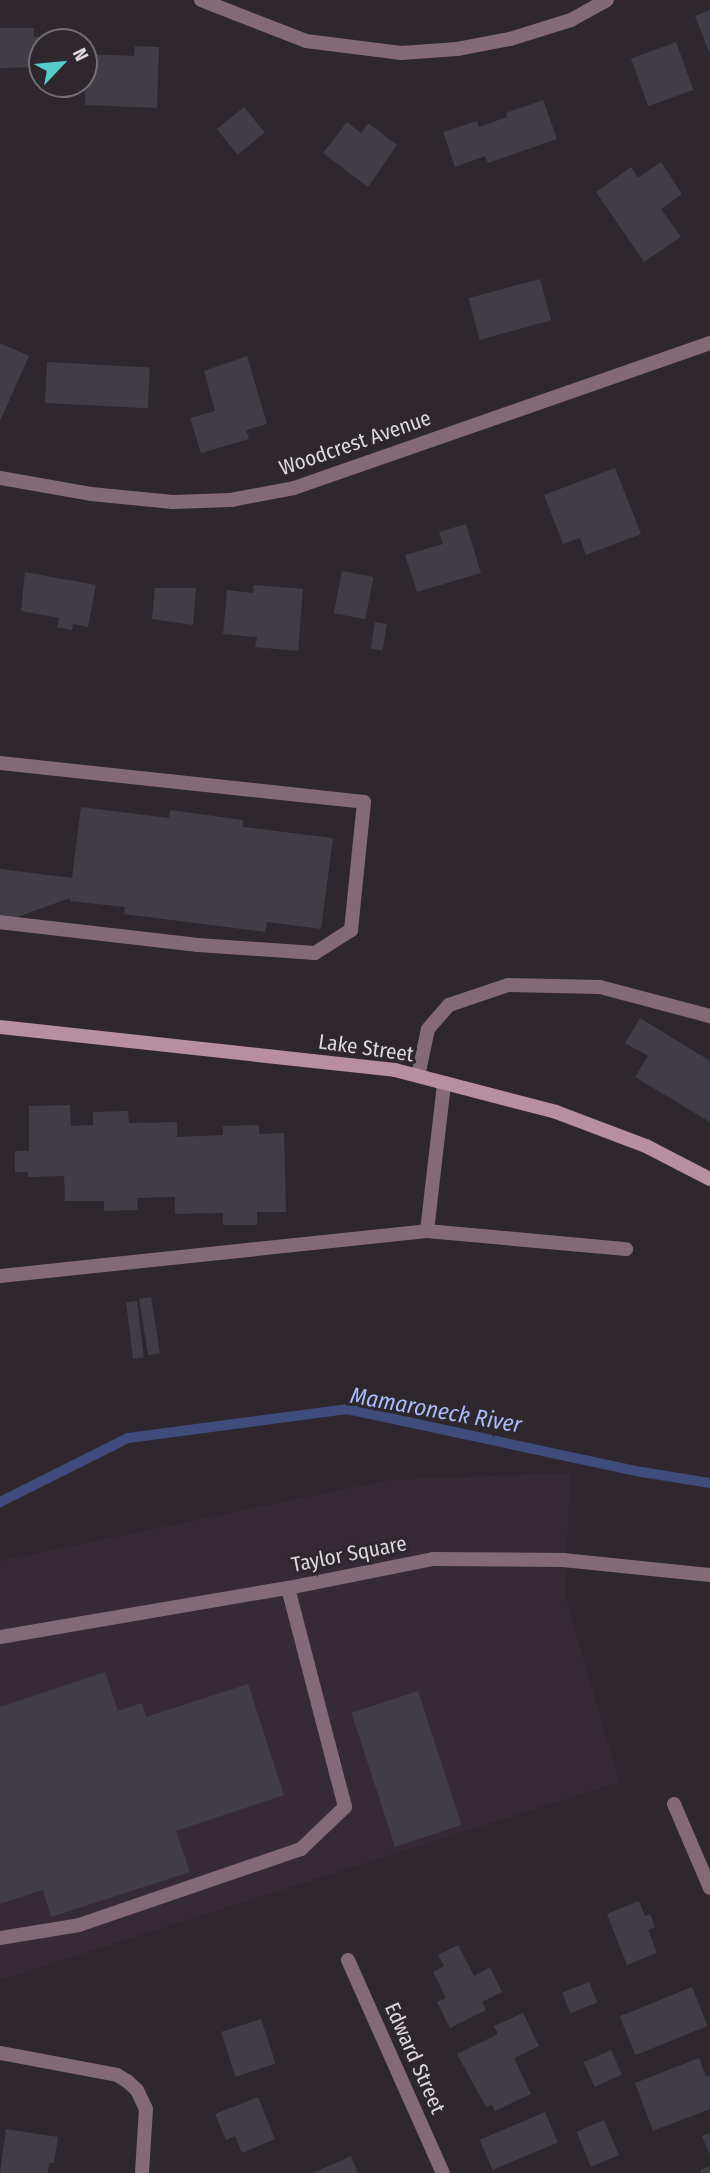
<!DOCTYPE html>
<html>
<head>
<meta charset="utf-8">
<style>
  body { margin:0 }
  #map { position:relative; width:710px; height:2173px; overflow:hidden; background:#2e272e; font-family:"Fira Sans Condensed",sans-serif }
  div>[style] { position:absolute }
  .built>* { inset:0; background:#362a37 }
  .stream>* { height:10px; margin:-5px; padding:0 5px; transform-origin:5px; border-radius:5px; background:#3f4c7c }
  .building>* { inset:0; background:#403d47; transform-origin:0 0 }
  .service>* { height:14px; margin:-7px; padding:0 7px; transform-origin:7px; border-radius:7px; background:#846a76 }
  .minor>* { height:14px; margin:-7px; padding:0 7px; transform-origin:7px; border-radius:7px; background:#846a76 }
  .secondary>* { height:14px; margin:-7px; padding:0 7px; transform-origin:7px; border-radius:7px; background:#b88ea1 }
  span { translate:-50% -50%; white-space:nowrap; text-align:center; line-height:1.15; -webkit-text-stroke:6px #2e272e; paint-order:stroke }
  .street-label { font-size:21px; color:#ddd8de }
  .water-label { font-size:23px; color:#a9bbf9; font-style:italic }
  .north { position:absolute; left:28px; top:28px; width:70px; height:70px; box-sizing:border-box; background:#2e272e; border:2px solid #746e74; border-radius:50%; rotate:64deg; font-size:19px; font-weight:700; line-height:28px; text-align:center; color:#ddd8de }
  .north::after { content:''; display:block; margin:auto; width:24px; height:32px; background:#53cdcb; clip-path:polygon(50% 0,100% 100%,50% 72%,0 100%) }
</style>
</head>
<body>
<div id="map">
  <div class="built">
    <i style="clip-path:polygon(570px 1473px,565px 1595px,619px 1782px,0 1980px,0 1561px,389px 1480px)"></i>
  </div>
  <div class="stream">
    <i style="left:0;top:1502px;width:143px;rotate:-26.6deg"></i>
    <i style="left:128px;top:1438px;width:221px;rotate:-7.5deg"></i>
    <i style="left:347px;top:1409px;width:302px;rotate:12.1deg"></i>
    <i style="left:642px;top:1472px;width:69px;rotate:9.2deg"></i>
  </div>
  <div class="building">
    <i style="clip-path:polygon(710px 10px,710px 54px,695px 16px)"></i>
    <i style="clip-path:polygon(0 28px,34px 28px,34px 37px,61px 37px,61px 42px,42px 42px,42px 67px,0 68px)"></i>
    <i style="left:676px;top:42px;width:51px;height:48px;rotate:70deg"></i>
    <i style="clip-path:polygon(135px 46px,159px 47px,157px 108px,85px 105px,86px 54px,134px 56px)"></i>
    <i style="clip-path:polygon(543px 100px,557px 139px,488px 163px,485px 156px,455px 167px,443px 132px,477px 121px,479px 127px,507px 117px,506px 113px)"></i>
    <i style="left:244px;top:107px;width:33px;height:35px;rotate:51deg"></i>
    <i style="clip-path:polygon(347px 122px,361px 133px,368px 123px,397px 145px,368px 187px,323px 153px)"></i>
    <i style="clip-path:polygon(661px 162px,682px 194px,661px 209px,681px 237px,644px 262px,596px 192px,631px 167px,638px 178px)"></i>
    <i style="left:540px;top:279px;width:43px;height:74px;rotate:75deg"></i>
    <i style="clip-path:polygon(0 343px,29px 356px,0 421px)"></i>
    <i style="clip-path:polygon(247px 356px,267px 424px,246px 430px,249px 439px,201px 453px,190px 418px,215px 411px,204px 371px)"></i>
    <i style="left:47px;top:362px;width:103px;height:41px;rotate:3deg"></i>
    <i style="clip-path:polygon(615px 468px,641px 534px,586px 555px,580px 538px,563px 544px,544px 495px)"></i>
    <i style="clip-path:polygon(466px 524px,481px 573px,417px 592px,405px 555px,443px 544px,439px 532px)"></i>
    <i style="left:342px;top:571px;width:32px;height:43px;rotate:11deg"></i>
    <i style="clip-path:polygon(25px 572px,96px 585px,88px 627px,73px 624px,72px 630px,57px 627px,59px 618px,21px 611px)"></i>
    <i style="clip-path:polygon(254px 585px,303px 589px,298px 651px,255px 647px,257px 637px,223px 634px,227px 590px,253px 593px)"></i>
    <i style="clip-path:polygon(155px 588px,196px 588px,193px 625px,152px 619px)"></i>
    <i style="left:375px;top:622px;width:12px;height:27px;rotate:9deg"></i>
    <i style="clip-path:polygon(81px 807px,169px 818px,170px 810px,243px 820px,243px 827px,333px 838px,321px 929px,267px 922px,265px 932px,124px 914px,125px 907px,70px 901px,70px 898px,12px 919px,0 917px,0 869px,72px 878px)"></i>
    <i style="clip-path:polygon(640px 1018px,710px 1061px,710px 1122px,635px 1077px,648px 1056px,625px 1043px)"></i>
    <i style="clip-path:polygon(70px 1105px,71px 1126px,93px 1125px,93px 1112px,128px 1111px,129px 1123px,177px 1122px,177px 1137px,223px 1135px,223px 1126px,259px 1125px,259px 1134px,284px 1133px,286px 1212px,257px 1212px,257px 1225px,223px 1225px,223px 1213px,175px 1214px,175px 1197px,137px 1198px,138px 1210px,104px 1211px,104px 1201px,65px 1201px,64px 1176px,28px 1177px,28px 1172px,15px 1172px,15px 1151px,29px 1151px,29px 1106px)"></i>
    <i style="left:151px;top:1297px;width:57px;height:12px;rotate:81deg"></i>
    <i style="left:137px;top:1301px;width:57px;height:11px;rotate:83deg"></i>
    <i style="clip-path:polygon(105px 1672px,118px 1711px,142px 1703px,146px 1717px,248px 1684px,284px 1795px,176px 1831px,190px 1872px,51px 1917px,43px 1890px,0 1904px,0 1707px)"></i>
    <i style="left:418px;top:1691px;width:141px;height:70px;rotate:72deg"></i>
    <i style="clip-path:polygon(639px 1901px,645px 1916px,650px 1914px,655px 1927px,648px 1930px,657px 1953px,627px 1965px,607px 1914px)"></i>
    <i style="clip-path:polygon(458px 1945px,474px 1976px,490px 1967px,502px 1992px,482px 2002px,486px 2010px,450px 2028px,437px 2002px,446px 1998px,433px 1972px,444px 1966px,438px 1955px)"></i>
    <i style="left:589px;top:1982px;width:22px;height:29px;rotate:68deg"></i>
    <i style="left:692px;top:1987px;width:42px;height:78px;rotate:68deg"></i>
    <i style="clip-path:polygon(523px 2013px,539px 2046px,514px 2058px,531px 2094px,495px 2111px,492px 2105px,486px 2107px,457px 2054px,498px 2034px,494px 2026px)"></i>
    <i style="left:261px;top:2019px;width:47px;height:42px;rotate:72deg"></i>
    <i style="left:611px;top:2050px;width:27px;height:30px;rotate:66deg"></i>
    <i style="clip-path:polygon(699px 2058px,706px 2077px,710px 2075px,710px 2109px,653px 2131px,635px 2083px)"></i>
    <i style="clip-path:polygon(258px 2097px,275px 2139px,242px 2153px,235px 2136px,226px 2140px,215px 2114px)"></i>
    <i style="left:545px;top:2112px;width:33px;height:71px;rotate:67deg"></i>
    <i style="left:604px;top:2120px;width:38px;height:30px;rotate:67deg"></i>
    <i style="clip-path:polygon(6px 2129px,58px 2137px,54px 2163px,49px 2163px,48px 2173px,0 2173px)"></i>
    <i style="clip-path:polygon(710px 2133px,710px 2155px,702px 2136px)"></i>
    <i style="clip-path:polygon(351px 2156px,358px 2173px,313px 2173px)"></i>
    <i style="clip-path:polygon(710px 2166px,710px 2173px,701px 2173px,700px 2170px)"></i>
  </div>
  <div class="service">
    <i style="left:0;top:763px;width:366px;rotate:6.1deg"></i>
    <i style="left:364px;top:802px;width:129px;rotate:95.8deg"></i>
    <i style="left:351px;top:930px;width:43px;rotate:147.4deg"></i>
    <i style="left:315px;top:953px;width:117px;rotate:-176.1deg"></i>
    <i style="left:198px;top:945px;width:199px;rotate:-173.4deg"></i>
    <i style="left:418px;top:1076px;width:48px;rotate:-78deg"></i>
    <i style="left:428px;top:1029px;width:32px;rotate:-49deg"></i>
    <i style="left:449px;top:1005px;width:62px;rotate:-18.7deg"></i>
    <i style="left:508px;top:985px;width:92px;rotate:1.2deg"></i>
    <i style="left:600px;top:987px;width:114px;rotate:14.8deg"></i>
    <i style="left:427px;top:1231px;width:149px;rotate:-83.4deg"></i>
    <i style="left:0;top:1276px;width:429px;rotate:-6deg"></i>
    <i style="left:427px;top:1231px;width:200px;rotate:5.2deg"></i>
    <i style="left:0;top:1938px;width:80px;rotate:-9.3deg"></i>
    <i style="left:79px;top:1925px;width:235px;rotate:-18.9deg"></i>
    <i style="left:301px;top:1849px;width:61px;rotate:-43.7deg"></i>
    <i style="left:345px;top:1807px;width:226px;rotate:-104.6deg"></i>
  </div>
  <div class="minor">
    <i style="left:201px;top:0;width:113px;rotate:21.3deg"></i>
    <i style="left:306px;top:41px;width:96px;rotate:7.2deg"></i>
    <i style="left:401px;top:53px;width:56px;rotate:-4.1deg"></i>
    <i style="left:457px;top:49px;width:54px;rotate:-10.7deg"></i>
    <i style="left:510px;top:39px;width:64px;rotate:-17.3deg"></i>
    <i style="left:571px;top:20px;width:41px;rotate:-29.1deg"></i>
    <i style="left:0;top:478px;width:92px;rotate:10deg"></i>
    <i style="left:91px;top:494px;width:82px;rotate:5.6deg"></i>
    <i style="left:173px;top:502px;width:58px;rotate:-2deg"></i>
    <i style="left:231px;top:500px;width:64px;rotate:-10.8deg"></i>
    <i style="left:294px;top:488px;width:441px;rotate:-19.2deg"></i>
    <i style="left:0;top:1637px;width:292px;rotate:-9.7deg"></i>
    <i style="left:288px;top:1588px;width:148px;rotate:-11.3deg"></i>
    <i style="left:433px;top:1559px;width:130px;rotate:0.4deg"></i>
    <i style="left:563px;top:1560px;width:148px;rotate:5.8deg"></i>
    <i style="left:674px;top:1804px;width:91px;rotate:66.8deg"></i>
    <i style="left:348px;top:1960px;width:233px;rotate:66deg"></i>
    <i style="left:0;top:2053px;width:119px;rotate:10.6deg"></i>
    <i style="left:117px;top:2075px;width:12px;rotate:31deg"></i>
    <i style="left:127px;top:2081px;width:13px;rotate:42deg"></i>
    <i style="left:137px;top:2090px;width:21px;rotate:65deg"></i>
    <i style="left:146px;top:2109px;width:64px;rotate:93.6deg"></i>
  </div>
  <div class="secondary">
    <i style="left:0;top:1027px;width:397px;rotate:6.2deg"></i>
    <i style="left:395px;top:1070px;width:166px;rotate:14.6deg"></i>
    <i style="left:556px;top:1112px;width:96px;rotate:20.7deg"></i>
    <i style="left:646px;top:1146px;width:72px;rotate:27.3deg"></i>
  </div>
  <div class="street-label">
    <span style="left:355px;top:443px;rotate:-19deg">Woodcrest Avenue</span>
    <span style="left:366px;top:1048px;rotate:8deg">Lake Street</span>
    <span style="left:349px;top:1554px;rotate:-11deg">Taylor Square</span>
    <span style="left:415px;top:2058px;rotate:66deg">Edward Street</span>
  </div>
  <div class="water-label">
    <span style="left:436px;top:1410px;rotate:10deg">Mamaroneck River</span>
  </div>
  <div class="north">N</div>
</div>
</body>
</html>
